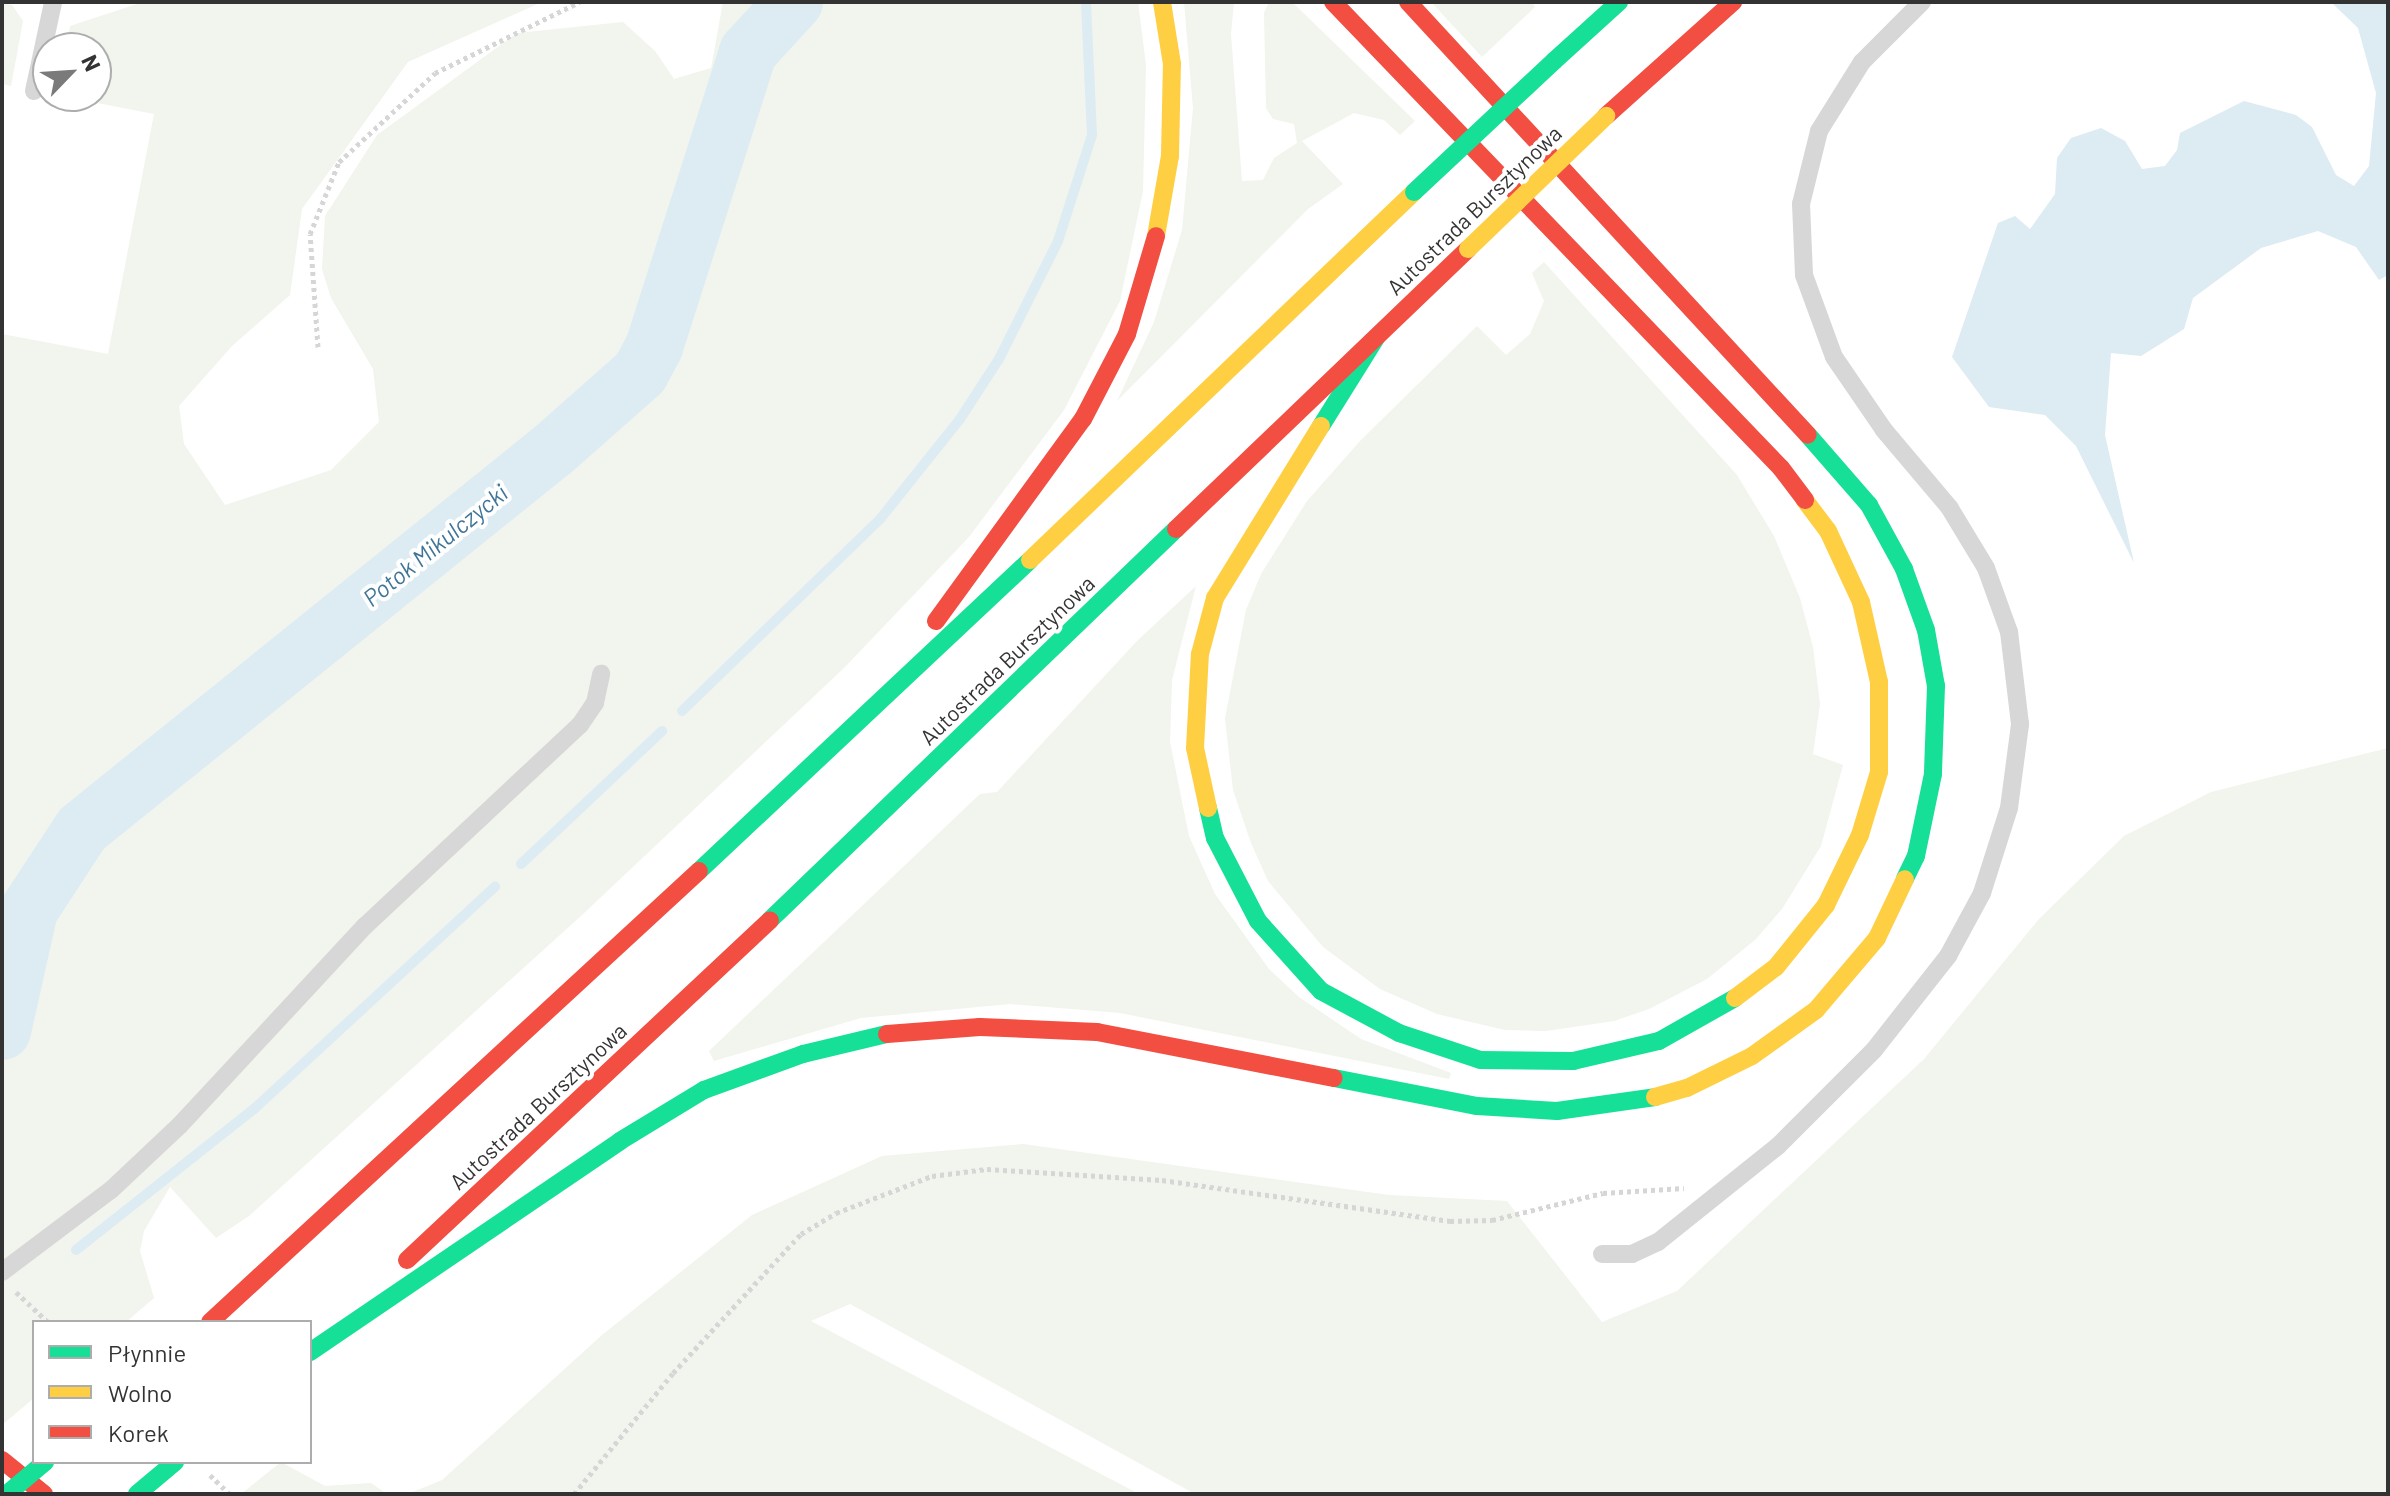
<!DOCTYPE html>
<html>
<head>
<meta charset="utf-8">
<style>
  body { margin:0 }
  #map { position:relative; width:2390px; height:1496px; overflow:hidden; background:#fff; font-family:Barlow,sans-serif }
  div>[style] { position:absolute }
  .green>* { inset:0; background:#f1f5ed }
  .water>* { inset:0; background:#ddebf3 }
  .stream>* { height:10px; margin:-5px; padding:0 5px; transform-origin:5px; border-radius:5px; background:#ddebf3 }
  .river>* { height:58px; margin:-29px; padding:0 29px; transform-origin:29px; border-radius:29px; background:#ddebf3 }
  .path>* { height:5px; margin-top:-2.5px; transform-origin:0; background:repeating-linear-gradient(90deg,#d6d6d6 0 4px,transparent 0 8px) }
  .lane>* { height:18px; margin:-9px; padding:0 9px; transform-origin:9px; border-radius:9px; background:#d7d7d7 }
  .fast>* { height:18px; margin:-9px; padding:0 9px; transform-origin:9px; border-radius:9px; background:#16e098 }
  .slow>* { height:18px; margin:-9px; padding:0 9px; transform-origin:9px; border-radius:9px; background:#ffcf43 }
  .jam>* { height:18px; margin:-9px; padding:0 9px; transform-origin:9px; border-radius:9px; background:#f24e42 }
  .fast-bridge>* { height:18px; margin:-9px; padding:0 9px; transform-origin:9px; border-radius:9px; background:#16e098 }
  .slow-bridge>* { height:18px; margin:-9px; padding:0 9px; transform-origin:9px; border-radius:9px; background:#ffcf43 }
  span { translate:-50% -50%; white-space:nowrap; text-align:center; line-height:1.15; -webkit-text-stroke:8px #fff; paint-order:stroke }
  .street-label { font-size:22px; color:#333 }
  .water-label { font-size:24px; color:#3f7597; font-style:italic }
  .frame { position:absolute; inset:0; border:4px solid #333; pointer-events:none }
  .legend { position:absolute; left:32px; top:1320px; width:280px; height:144px; box-sizing:border-box; background:#fff; border:2px solid #adadad; margin:0; padding:10px 14px; list-style:none; font-size:24px; color:#333 }
  .legend li { display:flex; align-items:center; gap:16px; height:40px }
  .legend b { width:40px; border:2px solid #adadad }
  .north { position:absolute; left:32px; top:32px; width:80px; height:80px; box-sizing:border-box; background:#fff; border:2px solid #adadad; border-radius:50%; rotate:65deg; font-size:22px; font-weight:700; line-height:32px; text-align:center; color:#333 }
  .north::after { content:''; display:block; margin:auto; width:28px; height:36px; background:#7a7a7a; clip-path:polygon(50% 0,100% 100%,50% 72%,0 100%) }
</style>
</head>
<body>
<div id="map">
  <div class="green">
    <i style="clip-path:polygon(143px 2px,542px 2px,408px 62px,302px 209px,290px 295px,232px 346px,179px 406px,184px 444px,225px 505px,331px 470px,379px 422px,373px 369px,331px 298px,322px 269px,325px 216px,377px 135px,517px 33px,623px 22px,655px 51px,674px 79px,711px 68px,723px 2px,1138px 2px,1146px 65px,1143px 191px,1120px 301px,1064px 410px,969px 537px,844px 668px,582px 915px,249px 1216px,216px 1238px,170px 1187px,144px 1231px,140px 1251px,154px 1298px,126px 1322px,34px 1322px,34px 1398px,2px 1425px,2px 334px,108px 354px,154px 114px,61px 96px,96px 96px,96px 48px,66px 48px,70px 26px)"></i>
    <i style="clip-path:polygon(1184px 2px,1234px 2px,1231px 34px,1242px 181px,1263px 180px,1274px 158px,1297px 143px,1294px 124px,1273px 119px,1266px 108px,1264px 13px,1269px 2px,1292px 2px,1415px 121px,1400px 135px,1384px 120px,1354px 113px,1302px 141px,1343px 184px,1308px 209px,1117px 401px,1154px 322px,1182px 230px,1193px 108px)"></i>
    <i style="clip-path:polygon(1431px 2px,1532px 2px,1535px 7px,1482px 57px)"></i>
    <i style="clip-path:polygon(2px 3px,12px 5px,23px 21px,11px 86px,2px 84px)"></i>
    <i style="clip-path:polygon(1544px 262px,1737px 475px,1774px 536px,1800px 598px,1813px 647px,1820px 704px,1813px 754px,1843px 765px,1821px 846px,1782px 909px,1756px 939px,1707px 979px,1649px 1009px,1614px 1021px,1546px 1031px,1505px 1030px,1437px 1014px,1380px 989px,1323px 947px,1268px 881px,1251px 843px,1233px 790px,1225px 718px,1246px 610px,1261px 574px,1307px 501px,1360px 441px,1477px 326px,1506px 355px,1530px 334px,1544px 301px,1532px 273px)"></i>
    <i style="clip-path:polygon(1196px 586px,1172px 680px,1170px 742px,1189px 836px,1215px 894px,1269px 969px,1299px 997px,1361px 1039px,1451px 1073px,1449px 1079px,1120px 1013px,1010px 1004px,861px 1018px,714px 1061px,709px 1051px,980px 794px,997px 792px,1137px 641px)"></i>
    <i style="clip-path:polygon(2388px 748px,2388px 1494px,1195px 1494px,850px 1304px,811px 1321px,1139px 1494px,408px 1494px,442px 1480px,602px 1335px,752px 1215px,882px 1156px,1023px 1144px,1389px 1195px,1507px 1201px,1602px 1322px,1677px 1291px,1924px 1059px,2039px 919px,2124px 836px,2211px 792px)"></i>
    <i style="clip-path:polygon(281px 1462px,325px 1486px,371px 1483px,387px 1494px,241px 1494px)"></i>
  </div>
  <div class="water">
    <i style="clip-path:polygon(2331px 2px,2388px 2px,2388px 275px,2379px 280px,2356px 247px,2318px 231px,2261px 248px,2193px 298px,2184px 329px,2141px 356px,2111px 353px,2105px 435px,2134px 563px,2076px 446px,2045px 415px,1989px 407px,1952px 357px,1998px 223px,2015px 216px,2030px 229px,2055px 194px,2057px 158px,2071px 138px,2101px 128px,2125px 141px,2142px 169px,2165px 166px,2177px 150px,2180px 133px,2244px 101px,2296px 115px,2312px 127px,2336px 175px,2354px 186px,2369px 166px,2376px 93px,2358px 28px)"></i>
  </div>
  <div class="stream">
    <i style="left:682px;top:711px;width:277px;rotate:-44.1deg"></i>
    <i style="left:881px;top:518px;width:127px;rotate:-51.4deg"></i>
    <i style="left:960px;top:419px;width:72px;rotate:-57deg"></i>
    <i style="left:999px;top:359px;width:132px;rotate:-63.4deg"></i>
    <i style="left:1058px;top:241px;width:111px;rotate:-72.2deg"></i>
    <i style="left:1092px;top:135px;width:133px;rotate:-92.6deg"></i>
    <i style="left:521px;top:864px;width:194px;rotate:-43.3deg"></i>
    <i style="left:76px;top:1250px;width:227px;rotate:-38.4deg"></i>
    <i style="left:254px;top:1109px;width:328px;rotate:-42.7deg"></i>
  </div>
  <div class="river">
    <i style="left:2px;top:1031px;width:124px;rotate:-77.4deg"></i>
    <i style="left:29px;top:910px;width:97px;rotate:-56.8deg"></i>
    <i style="left:82px;top:829px;width:606px;rotate:-38.84deg"></i>
    <i style="left:554px;top:449px;width:115px;rotate:-41.5deg"></i>
    <i style="left:640px;top:373px;width:30px;rotate:-62deg"></i>
    <i style="left:654px;top:347px;width:310px;rotate:-72.3deg"></i>
    <i style="left:748px;top:52px;width:68px;rotate:-47.4deg"></i>
  </div>
  <div class="path">
    <i style="left:318px;top:347px;width:113px;rotate:-94deg"></i>
    <i style="left:310px;top:234px;width:78px;rotate:-68.1deg"></i>
    <i style="left:339px;top:162px;width:131px;rotate:-42.8deg"></i>
    <i style="left:435px;top:73px;width:161px;rotate:-26.2deg"></i>
    <i style="left:16px;top:1292px;width:44px;rotate:43.2deg"></i>
    <i style="left:210px;top:1475px;width:28px;rotate:44deg"></i>
    <i style="left:574px;top:1494px;width:156px;rotate:-50.7deg"></i>
    <i style="left:673px;top:1373px;width:189px;rotate:-47.4deg"></i>
    <i style="left:801px;top:1234px;width:41px;rotate:-31deg"></i>
    <i style="left:836px;top:1213px;width:103px;rotate:-21.1deg"></i>
    <i style="left:932px;top:1176px;width:55px;rotate:-7.3deg"></i>
    <i style="left:987px;top:1169px;width:175px;rotate:3.6deg"></i>
    <i style="left:1162px;top:1180px;width:291px;rotate:8.1deg"></i>
    <i style="left:1450px;top:1221px;width:42px;rotate:-1.4deg"></i>
    <i style="left:1492px;top:1220px;width:114px;rotate:-13.7deg"></i>
    <i style="left:1603px;top:1193px;width:81px;rotate:-3.5deg"></i>
  </div>
  <div class="lane">
    <i style="left:34px;top:91px;width:91px;rotate:-77.9deg"></i>
    <i style="left:1602px;top:1254px;width:30px"></i>
    <i style="left:1632px;top:1254px;width:29px;rotate:-25deg"></i>
    <i style="left:1658px;top:1242px;width:154px;rotate:-38.7deg"></i>
    <i style="left:1778px;top:1146px;width:136px;rotate:-45deg"></i>
    <i style="left:1874px;top:1050px;width:120px;rotate:-51.8deg"></i>
    <i style="left:1948px;top:956px;width:72px;rotate:-61.6deg"></i>
    <i style="left:1982px;top:893px;width:89px;rotate:-72.4deg"></i>
    <i style="left:2009px;top:808px;width:85px;rotate:-82.5deg"></i>
    <i style="left:2020px;top:724px;width:93px;rotate:-96.8deg"></i>
    <i style="left:2009px;top:632px;width:68px;rotate:-109.8deg"></i>
    <i style="left:1986px;top:568px;width:71px;rotate:-121.2deg"></i>
    <i style="left:1949px;top:507px;width:101px;rotate:-130.2deg"></i>
    <i style="left:1884px;top:430px;width:88px;rotate:-124.4deg"></i>
    <i style="left:1834px;top:357px;width:87px;rotate:-110.1deg"></i>
    <i style="left:1804px;top:275px;width:71px;rotate:-92.4deg"></i>
    <i style="left:1801px;top:204px;width:75px;rotate:-76.1deg"></i>
    <i style="left:1819px;top:131px;width:81px;rotate:-58.1deg"></i>
    <i style="left:1862px;top:62px;width:85px;rotate:-45deg"></i>
    <i style="left:2px;top:1272px;width:136px;rotate:-37deg"></i>
    <i style="left:111px;top:1190px;width:95px;rotate:-43.3deg"></i>
    <i style="left:180px;top:1125px;width:272px;rotate:-47.1deg"></i>
    <i style="left:365px;top:926px;width:294px;rotate:-43.1deg"></i>
    <i style="left:580px;top:725px;width:27px;rotate:-56deg"></i>
    <i style="left:595px;top:703px;width:30px;rotate:-78deg"></i>
  </div>
  <div class="fast">
    <i style="left:1554px;top:61px;width:88px;rotate:-42.2deg"></i>
    <i style="left:1321px;top:426px;width:104px;rotate:-58deg"></i>
    <i style="left:1808px;top:435px;width:93px;rotate:48.9deg"></i>
    <i style="left:1869px;top:505px;width:73px;rotate:61.3deg"></i>
    <i style="left:1904px;top:569px;width:65px;rotate:70.2deg"></i>
    <i style="left:1926px;top:630px;width:57px;rotate:79.9deg"></i>
    <i style="left:1936px;top:686px;width:88px;rotate:92deg"></i>
    <i style="left:1933px;top:774px;width:84px;rotate:101.7deg"></i>
    <i style="left:1916px;top:856px;width:25px;rotate:116deg"></i>
    <i style="left:1208px;top:808px;width:31px;rotate:77deg"></i>
    <i style="left:1215px;top:838px;width:93px;rotate:62.6deg"></i>
    <i style="left:1258px;top:921px;width:94px;rotate:48deg"></i>
    <i style="left:1321px;top:991px;width:89px;rotate:28.3deg"></i>
    <i style="left:1399px;top:1033px;width:85px;rotate:18.4deg"></i>
    <i style="left:1480px;top:1060px;width:93px;rotate:0.6deg"></i>
    <i style="left:1573px;top:1061px;width:88px;rotate:-13.1deg"></i>
    <i style="left:1659px;top:1041px;width:87px;rotate:-29.5deg"></i>
    <i style="left:699px;top:871px;width:454px;rotate:-43.2deg"></i>
    <i style="left:770px;top:920px;width:564px;rotate:-43.92deg"></i>
    <i style="left:1334px;top:1078px;width:146px;rotate:11.1deg"></i>
    <i style="left:1477px;top:1106px;width:80px;rotate:3.6deg"></i>
    <i style="left:1557px;top:1111px;width:99px;rotate:-8.1deg"></i>
    <i style="left:310px;top:1352px;width:375px;rotate:-34.2deg"></i>
    <i style="left:620px;top:1141px;width:98px;rotate:-31.3deg"></i>
    <i style="left:704px;top:1090px;width:105px;rotate:-20deg"></i>
    <i style="left:803px;top:1054px;width:86px;rotate:-13.4deg"></i>
    <i style="left:137px;top:1494px;width:50px;rotate:-40.1deg"></i>
  </div>
  <div class="slow">
    <i style="left:1156px;top:236px;width:81px;rotate:-80.1deg"></i>
    <i style="left:1170px;top:156px;width:92px;rotate:-88.8deg"></i>
    <i style="left:1172px;top:64px;width:63px;rotate:-99.2deg"></i>
    <i style="left:1030px;top:560px;width:532px;rotate:-43.78deg"></i>
    <i style="left:1208px;top:808px;width:61px;rotate:-102.2deg"></i>
    <i style="left:1195px;top:748px;width:94px;rotate:-87deg"></i>
    <i style="left:1200px;top:654px;width:58px;rotate:-75deg"></i>
    <i style="left:1215px;top:598px;width:202px;rotate:-58.4deg"></i>
    <i style="left:1735px;top:998px;width:51px;rotate:-37.1deg"></i>
    <i style="left:1776px;top:967px;width:80px;rotate:-51.1deg"></i>
    <i style="left:1826px;top:905px;width:78px;rotate:-64.1deg"></i>
    <i style="left:1860px;top:835px;width:66px;rotate:-73.2deg"></i>
    <i style="left:1879px;top:772px;width:90px;rotate:-90deg"></i>
    <i style="left:1879px;top:682px;width:82px;rotate:-102.7deg"></i>
    <i style="left:1861px;top:602px;width:78px;rotate:-114.9deg"></i>
    <i style="left:1828px;top:531px;width:39px;rotate:-127deg"></i>
    <i style="left:1655px;top:1097px;width:33px;rotate:-16deg"></i>
    <i style="left:1687px;top:1088px;width:72px;rotate:-26.2deg"></i>
    <i style="left:1752px;top:1056px;width:79px;rotate:-35.7deg"></i>
    <i style="left:1816px;top:1010px;width:94px;rotate:-49.7deg"></i>
    <i style="left:1877px;top:938px;width:65px;rotate:-64.6deg"></i>
  </div>
  <div class="jam">
    <i style="left:1333px;top:2px;width:646px;rotate:46.13deg"></i>
    <i style="left:1781px;top:468px;width:40px;rotate:53deg"></i>
    <i style="left:1408px;top:2px;width:589px;rotate:47.27deg"></i>
    <i style="left:1606px;top:116px;width:171px;rotate:-41.9deg"></i>
    <i style="left:1176px;top:529px;width:405px;rotate:-43.8deg"></i>
    <i style="left:936px;top:621px;width:250px;rotate:-54deg"></i>
    <i style="left:1083px;top:419px;width:96px;rotate:-62.6deg"></i>
    <i style="left:1127px;top:334px;width:102px;rotate:-73.5deg"></i>
    <i style="left:887px;top:1034px;width:93px;rotate:-4.3deg"></i>
    <i style="left:980px;top:1027px;width:117px;rotate:2.4deg"></i>
    <i style="left:1097px;top:1032px;width:241px;rotate:11deg"></i>
    <i style="left:407px;top:1260px;width:497px;rotate:-43.1deg"></i>
    <i style="left:210px;top:1322px;width:665px;rotate:-42.69deg"></i>
    <i style="left:2px;top:1460px;width:54px;rotate:39deg"></i>
  </div>
  <div class="fast-bridge">
    <i style="left:1414px;top:192px;width:192px;rotate:-43.1deg"></i>
    <i style="left:7px;top:1494px;width:50px;rotate:-40.1deg"></i>
  </div>
  <div class="slow-bridge">
    <i style="left:1468px;top:249px;width:192px;rotate:-43.9deg"></i>
  </div>
  <div class="street-label">
    <span style="left:1474px;top:210px;rotate:-44deg">Autostrada Bursztynowa</span>
    <span style="left:1007px;top:660px;rotate:-44deg">Autostrada Bursztynowa</span>
    <span style="left:538px;top:1106px;rotate:-43deg">Autostrada Bursztynowa</span>
  </div>
  <div class="water-label">
    <span style="left:435px;top:545px;rotate:-39deg">Potok Mikulczycki</span>
  </div>
  <div class="frame"></div>
  <ul class="legend">
  <li><b style="height:10px;background:#16e098"></b>Płynnie</li>
  <li><b style="height:10px;background:#ffcf43"></b>Wolno</li>
  <li><b style="height:10px;background:#f24e42"></b>Korek</li>
  </ul>
  <div class="north">N</div>
</div>
</body>
</html>
